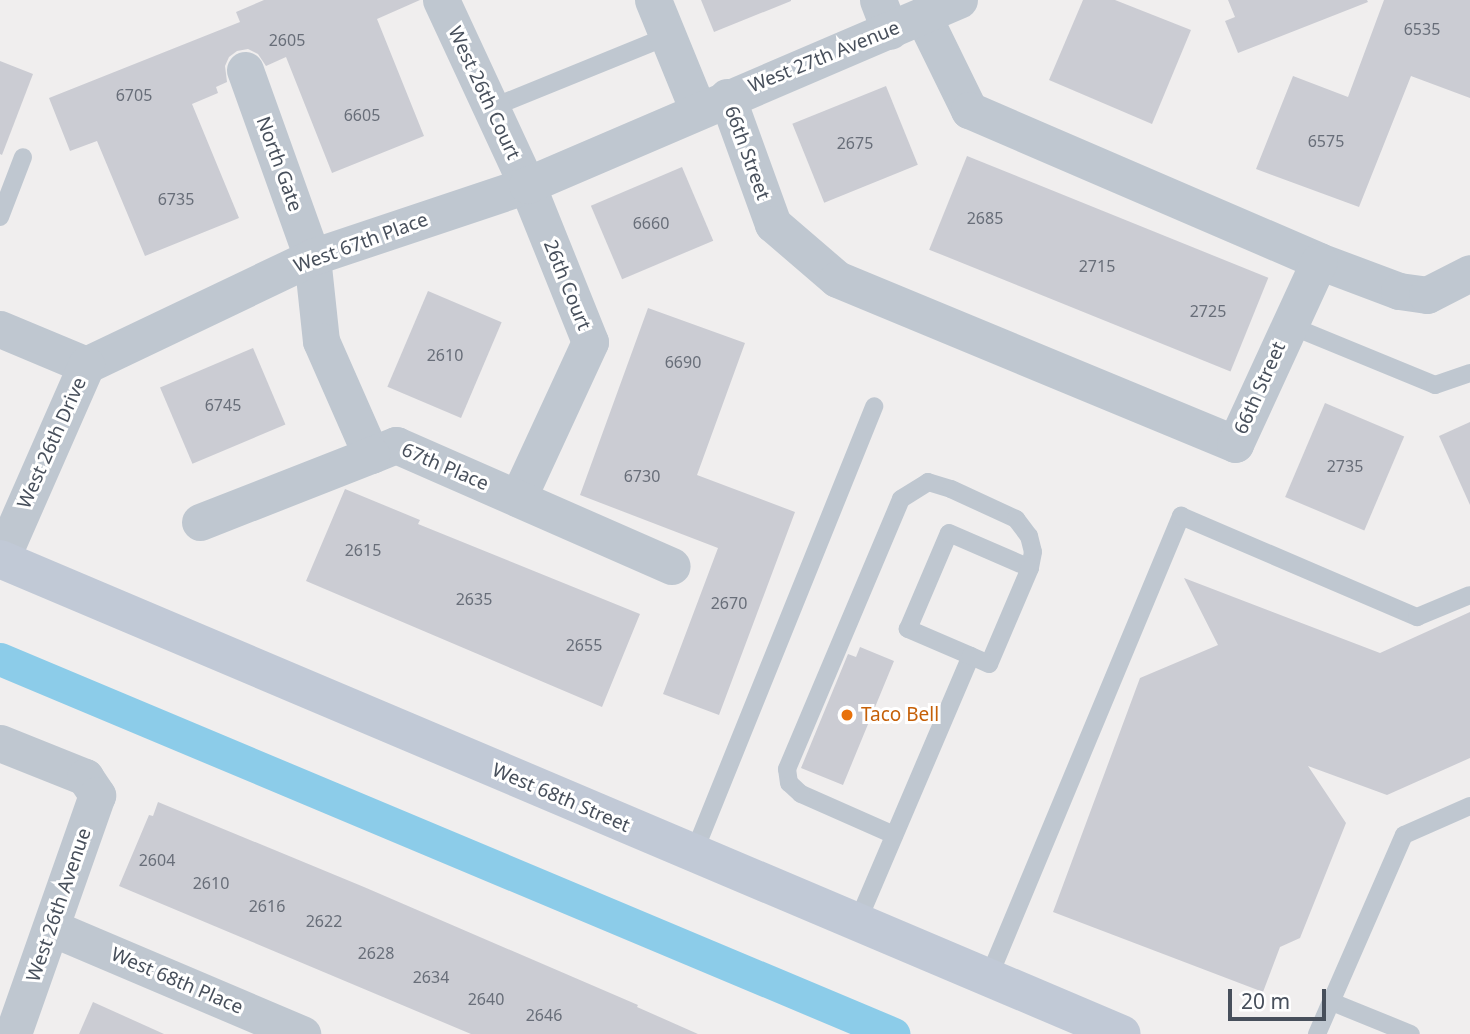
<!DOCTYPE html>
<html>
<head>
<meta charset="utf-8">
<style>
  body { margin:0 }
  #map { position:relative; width:1470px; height:1034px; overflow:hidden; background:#f0eeee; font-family:"Noto Sans",sans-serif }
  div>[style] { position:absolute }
  .canal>* { height:33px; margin:-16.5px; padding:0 16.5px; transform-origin:16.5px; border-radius:16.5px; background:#8ccce9 }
  .building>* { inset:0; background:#cbccd3; transform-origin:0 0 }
  .lane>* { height:18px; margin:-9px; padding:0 9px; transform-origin:9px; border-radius:9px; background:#bfc7d0 }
  .street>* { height:37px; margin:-18.5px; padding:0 18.5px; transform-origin:18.5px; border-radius:18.5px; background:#bfc7d0 }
  .secondary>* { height:38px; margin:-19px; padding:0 19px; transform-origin:19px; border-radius:19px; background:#c1c9d6 }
  .dots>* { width:19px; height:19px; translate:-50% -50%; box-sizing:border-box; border:4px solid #fff; border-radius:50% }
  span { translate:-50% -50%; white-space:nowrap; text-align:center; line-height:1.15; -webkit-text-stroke:6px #fff; paint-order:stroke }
  .number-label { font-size:16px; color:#686e79 }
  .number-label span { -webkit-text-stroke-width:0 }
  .street-label { font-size:19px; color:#474f5b }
  .food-label { font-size:19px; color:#c56008 }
  .left { translate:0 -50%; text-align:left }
  .scale { position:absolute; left:1228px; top:989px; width:98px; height:32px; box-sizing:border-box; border:4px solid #474f5b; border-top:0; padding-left:9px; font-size:21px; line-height:24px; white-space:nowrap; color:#474f5b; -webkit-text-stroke:5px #fff; paint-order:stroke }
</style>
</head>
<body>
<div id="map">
  <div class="canal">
    <i style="left:0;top:659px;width:969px;rotate:22.76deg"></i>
  </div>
  <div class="building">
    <i style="clip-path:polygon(264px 0,420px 0,377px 19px,424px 136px,332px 173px,286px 57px,266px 66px,258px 54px,248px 49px,237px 51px,229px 57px,225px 66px,227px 82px,216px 87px,218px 93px,192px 104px,239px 218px,145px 256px,97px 141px,70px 151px,49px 98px,240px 22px,236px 12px)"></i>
    <i style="clip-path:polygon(701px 0,791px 0,791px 1px,714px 32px)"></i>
    <i style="clip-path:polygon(1083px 0,1115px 0,1191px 30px,1152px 124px,1049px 80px)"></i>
    <i style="clip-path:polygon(1228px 0,1367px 0,1368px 2px,1238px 53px,1225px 21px,1235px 17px)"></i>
    <i style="clip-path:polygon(1384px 0,1470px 0,1470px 98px,1411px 76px,1359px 207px,1256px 169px,1293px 76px,1348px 97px)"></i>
    <i style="clip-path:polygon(0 61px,33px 74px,2px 155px,0 154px)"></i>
    <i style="left:886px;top:86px;width:85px;height:101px;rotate:68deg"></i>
    <i style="left:967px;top:156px;width:325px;height:101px;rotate:22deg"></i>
    <i style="left:682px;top:167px;width:80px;height:99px;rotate:67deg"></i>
    <i style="left:428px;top:291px;width:80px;height:104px;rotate:23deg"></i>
    <i style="clip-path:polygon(648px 308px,745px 343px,697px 475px,795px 512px,719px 715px,663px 694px,718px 548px,580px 495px)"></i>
    <i style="left:253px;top:348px;width:83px;height:101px;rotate:67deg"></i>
    <i style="left:1325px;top:403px;width:86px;height:102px;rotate:23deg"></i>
    <i style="clip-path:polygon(1470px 422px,1470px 505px,1439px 436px)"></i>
    <i style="clip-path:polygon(345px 489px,420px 520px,418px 524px,640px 614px,602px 707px,306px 581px)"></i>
    <i style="clip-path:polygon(1184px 578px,1380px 653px,1470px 612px,1470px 758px,1387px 795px,1308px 766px,1346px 823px,1300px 938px,1280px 947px,1263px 992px,1053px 912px,1140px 678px,1218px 645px)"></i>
    <i style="clip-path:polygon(860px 647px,894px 661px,843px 785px,801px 768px,848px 654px,856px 657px)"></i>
    <i style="clip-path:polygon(158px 802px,364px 887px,638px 1005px,637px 1007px,698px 1034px,471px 1034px,119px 886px,149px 815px,153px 816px)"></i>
    <i style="clip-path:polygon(93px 1002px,164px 1034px,79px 1034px)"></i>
  </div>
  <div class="lane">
    <i style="left:491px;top:108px;width:191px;rotate:-22.1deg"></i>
    <i style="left:0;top:217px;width:64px;rotate:-69deg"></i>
    <i style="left:1289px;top:325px;width:158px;rotate:22.3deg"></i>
    <i style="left:1435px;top:385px;width:37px;rotate:-19deg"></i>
    <i style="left:894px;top:835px;width:102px;rotate:-156.2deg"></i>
    <i style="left:801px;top:794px;width:16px;rotate:-137deg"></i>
    <i style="left:789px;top:783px;width:14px;rotate:-98deg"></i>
    <i style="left:787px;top:769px;width:293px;rotate:-67.1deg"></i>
    <i style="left:901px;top:499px;width:32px;rotate:-32deg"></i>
    <i style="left:928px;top:482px;width:24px;rotate:17deg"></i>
    <i style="left:951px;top:489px;width:72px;rotate:24.8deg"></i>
    <i style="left:1016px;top:519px;width:21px;rotate:53deg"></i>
    <i style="left:1029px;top:536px;width:16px;rotate:76deg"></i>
    <i style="left:1033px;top:552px;width:16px;rotate:101deg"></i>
    <i style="left:693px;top:855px;width:484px;rotate:-68deg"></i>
    <i style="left:857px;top:923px;width:290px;rotate:-66.9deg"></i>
    <i style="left:971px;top:656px;width:69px;rotate:-156.8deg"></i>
    <i style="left:908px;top:629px;width:104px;rotate:-66.9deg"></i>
    <i style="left:949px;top:533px;width:88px;rotate:23.4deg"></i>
    <i style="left:1030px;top:568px;width:104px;rotate:113.1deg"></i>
    <i style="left:989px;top:664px;width:20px;rotate:-156deg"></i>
    <i style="left:988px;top:979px;width:502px;rotate:-67.37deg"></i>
    <i style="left:1181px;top:516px;width:257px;rotate:23.2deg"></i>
    <i style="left:1417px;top:617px;width:57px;rotate:-22.5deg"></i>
    <i style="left:1332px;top:1002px;width:85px;rotate:22.1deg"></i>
    <i style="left:1317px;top:1034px;width:217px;rotate:-66.4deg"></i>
    <i style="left:1404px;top:835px;width:72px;rotate:-23.7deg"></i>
  </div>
  <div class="street">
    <i style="left:441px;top:0;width:204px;rotate:65.1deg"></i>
    <i style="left:527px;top:185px;width:169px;rotate:68.1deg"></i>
    <i style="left:590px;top:342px;width:172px;rotate:114.8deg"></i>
    <i style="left:653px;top:0;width:119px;rotate:67.8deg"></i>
    <i style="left:878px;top:0;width:33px;rotate:69deg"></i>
    <i style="left:923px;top:16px;width:105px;rotate:63.9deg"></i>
    <i style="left:969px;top:110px;width:381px;rotate:23.3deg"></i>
    <i style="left:1319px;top:261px;width:85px;rotate:20.6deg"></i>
    <i style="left:1399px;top:291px;width:28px;rotate:8deg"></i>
    <i style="left:1427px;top:295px;width:48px;rotate:-27.1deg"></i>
    <i style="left:245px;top:70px;width:199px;rotate:70.3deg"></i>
    <i style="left:312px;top:257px;width:84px;rotate:83.9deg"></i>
    <i style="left:321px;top:341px;width:124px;rotate:66.3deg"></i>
    <i style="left:371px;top:455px;width:27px;rotate:-22deg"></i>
    <i style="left:396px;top:445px;width:301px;rotate:23.7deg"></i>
    <i style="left:727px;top:97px;width:135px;rotate:70.1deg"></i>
    <i style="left:773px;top:224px;width:84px;rotate:40.7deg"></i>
    <i style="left:837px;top:279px;width:431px;rotate:22.5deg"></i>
    <i style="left:1235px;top:444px;width:201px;rotate:-65.3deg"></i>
    <i style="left:0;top:329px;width:93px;rotate:22.7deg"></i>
    <i style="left:86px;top:365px;width:250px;rotate:-25.5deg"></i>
    <i style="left:312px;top:257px;width:227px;rotate:-18.5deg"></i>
    <i style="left:527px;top:185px;width:470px;rotate:-23.2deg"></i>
    <i style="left:200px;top:522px;width:184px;rotate:-21.4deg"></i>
    <i style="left:1px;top:559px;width:212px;rotate:-66.3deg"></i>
    <i style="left:0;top:743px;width:92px;rotate:21.8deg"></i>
    <i style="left:85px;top:777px;width:22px;rotate:56deg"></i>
    <i style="left:97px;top:795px;width:253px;rotate:109.4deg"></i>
    <i style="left:52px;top:928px;width:272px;rotate:23deg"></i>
  </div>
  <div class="secondary">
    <i style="left:0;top:559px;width:1218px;rotate:22.95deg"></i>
  </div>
  <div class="dots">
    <i style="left:847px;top:715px;background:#e8710a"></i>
  </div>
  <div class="number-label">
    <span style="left:1422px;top:29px">6535</span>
    <span style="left:287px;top:40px">2605</span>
    <span style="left:134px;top:95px">6705</span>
    <span style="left:362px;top:115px">6605</span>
    <span style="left:1326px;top:141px">6575</span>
    <span style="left:855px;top:143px">2675</span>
    <span style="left:176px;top:199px">6735</span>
    <span style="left:985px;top:218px">2685</span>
    <span style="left:651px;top:223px">6660</span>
    <span style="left:1097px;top:266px">2715</span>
    <span style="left:1208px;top:311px">2725</span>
    <span style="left:445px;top:355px">2610</span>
    <span style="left:683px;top:362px">6690</span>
    <span style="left:223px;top:405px">6745</span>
    <span style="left:1345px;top:466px">2735</span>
    <span style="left:642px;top:476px">6730</span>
    <span style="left:363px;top:550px">2615</span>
    <span style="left:474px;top:599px">2635</span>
    <span style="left:729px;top:603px">2670</span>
    <span style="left:584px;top:645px">2655</span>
    <span style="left:157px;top:860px">2604</span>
    <span style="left:211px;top:883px">2610</span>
    <span style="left:267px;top:906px">2616</span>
    <span style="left:324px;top:921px">2622</span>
    <span style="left:376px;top:953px">2628</span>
    <span style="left:431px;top:977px">2634</span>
    <span style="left:486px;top:999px">2640</span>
    <span style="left:544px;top:1015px">2646</span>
  </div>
  <div class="street-label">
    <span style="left:824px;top:57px;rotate:-22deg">West 27th Avenue</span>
    <span style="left:484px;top:93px;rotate:65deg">West 26th Court</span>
    <span style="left:747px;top:153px;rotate:70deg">66th Street</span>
    <span style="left:279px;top:164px;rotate:70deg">North Gate</span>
    <span style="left:361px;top:243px;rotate:-20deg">West 67th Place</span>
    <span style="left:567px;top:285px;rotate:68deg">26th Court</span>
    <span style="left:1260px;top:388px;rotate:-66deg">66th Street</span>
    <span style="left:52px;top:443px;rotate:-66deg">West 26th Drive</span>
    <span style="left:445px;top:467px;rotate:23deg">67th Place</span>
    <span style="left:561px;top:798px;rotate:23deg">West 68th Street</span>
    <span style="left:59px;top:905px;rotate:-71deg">West 26th Avenue</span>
    <span style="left:177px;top:981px;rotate:23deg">West 68th Place</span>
  </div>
  <div class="food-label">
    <span class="left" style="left:861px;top:715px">Taco Bell</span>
  </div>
  <div class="scale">20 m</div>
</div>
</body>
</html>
